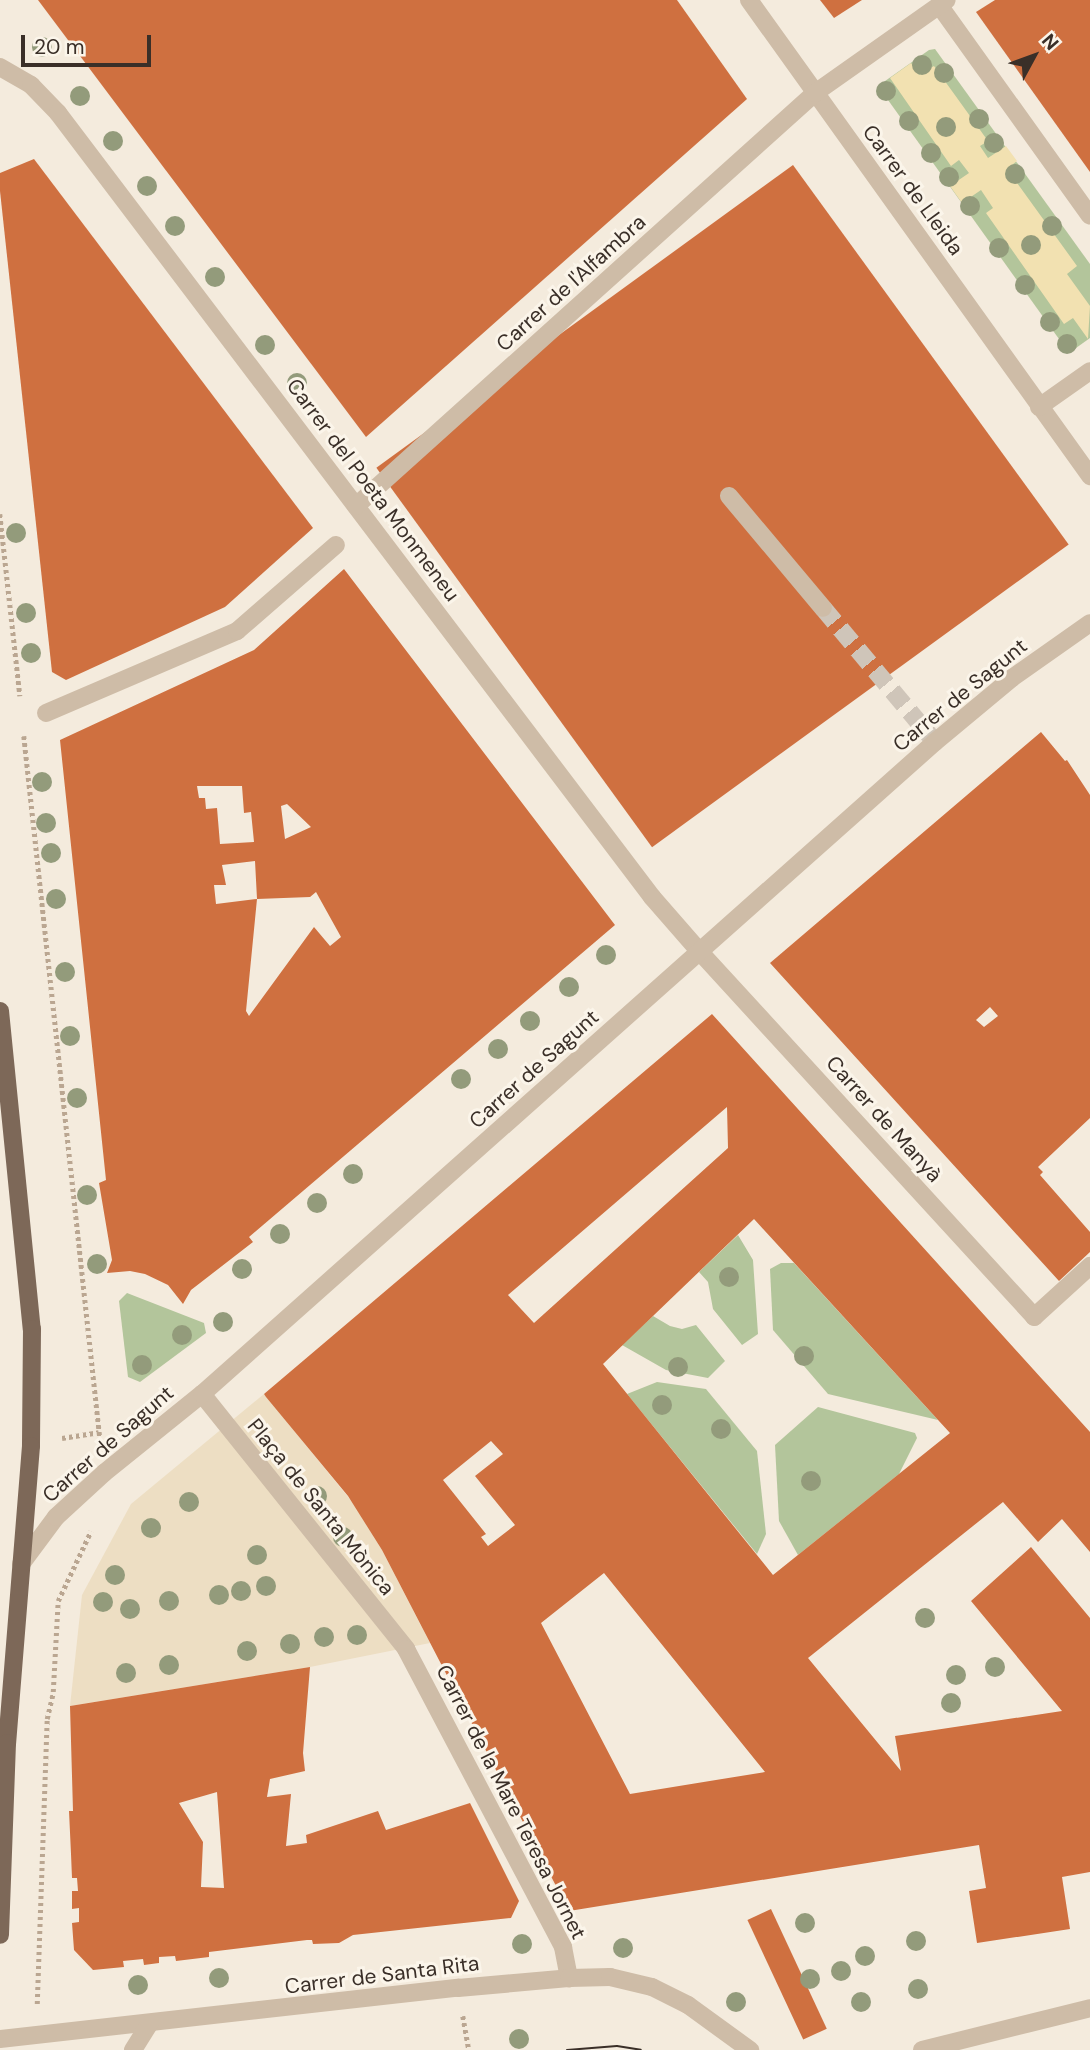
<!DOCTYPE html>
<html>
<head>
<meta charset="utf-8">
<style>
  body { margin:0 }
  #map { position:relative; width:1090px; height:2050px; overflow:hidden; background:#f4ebdd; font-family:"DM Sans",sans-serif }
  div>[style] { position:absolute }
  .green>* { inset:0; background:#b3c59b }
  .sand>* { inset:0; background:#f2e1b1 }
  .plaza>* { inset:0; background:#eddec3 }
  .building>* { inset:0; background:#cf7040; transform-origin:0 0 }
  .minor-tunnel>* { height:18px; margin-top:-9px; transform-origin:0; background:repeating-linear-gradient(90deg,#cfc5b9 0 18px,transparent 0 27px) }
  .path>* { height:4.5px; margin-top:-2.25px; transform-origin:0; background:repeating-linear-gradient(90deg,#baa691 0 3.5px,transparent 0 7px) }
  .minor>* { height:18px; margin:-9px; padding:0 9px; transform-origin:9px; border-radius:9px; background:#cebca7 }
  .major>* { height:18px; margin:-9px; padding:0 9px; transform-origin:9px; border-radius:9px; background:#7d6858 }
  .tram>* { height:2px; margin:-1px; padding:0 1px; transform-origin:1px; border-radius:1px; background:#3a2f28 }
  .trees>* { width:20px; height:20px; margin:-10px; border-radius:50%; background:#939b7b }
  span { translate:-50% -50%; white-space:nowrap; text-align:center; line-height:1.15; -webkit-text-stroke:6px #fbf5ea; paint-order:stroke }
  .street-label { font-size:21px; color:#3a2f28 }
  .north { position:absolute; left:999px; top:21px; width:70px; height:70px; -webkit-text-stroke:5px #fbf5ea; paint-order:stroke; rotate:49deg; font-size:19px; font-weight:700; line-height:28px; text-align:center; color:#3a2f28 }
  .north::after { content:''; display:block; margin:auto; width:24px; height:32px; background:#3a2f28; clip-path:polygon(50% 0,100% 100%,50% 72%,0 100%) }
  .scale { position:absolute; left:21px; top:35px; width:130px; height:32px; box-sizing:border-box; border:4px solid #3a2f28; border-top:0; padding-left:9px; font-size:21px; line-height:24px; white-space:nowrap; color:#3a2f28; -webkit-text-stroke:5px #fbf5ea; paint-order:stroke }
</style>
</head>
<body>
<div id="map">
  <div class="green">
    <i style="clip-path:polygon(935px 49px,1090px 264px,1090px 338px,1069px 353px,878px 86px,929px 50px)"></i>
    <i style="clip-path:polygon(738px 1235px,753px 1260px,758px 1334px,742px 1345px,713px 1309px,708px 1282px,699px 1272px)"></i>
    <i style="clip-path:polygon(781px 1263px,794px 1263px,938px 1420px,828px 1394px,773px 1330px,770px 1269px)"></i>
    <i style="clip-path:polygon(127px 1293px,204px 1323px,206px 1333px,140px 1382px,128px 1377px,119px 1301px)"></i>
    <i style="clip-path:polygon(653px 1316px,670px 1326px,682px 1329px,696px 1325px,725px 1361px,708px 1378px,666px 1370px,622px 1345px)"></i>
    <i style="clip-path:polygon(657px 1382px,706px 1389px,757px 1451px,766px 1534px,757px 1554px,627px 1394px)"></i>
    <i style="clip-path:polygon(818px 1407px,915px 1433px,917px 1438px,899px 1474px,798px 1555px,779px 1521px,775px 1445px)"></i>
  </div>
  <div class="sand">
    <i style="clip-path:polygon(911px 63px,919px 75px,934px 66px,988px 141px,980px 146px,988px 158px,1006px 146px,1017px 161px,1007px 169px,1077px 266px,1067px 274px,1090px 306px,1088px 339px,1073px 318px,1064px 324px,986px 213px,993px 208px,981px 190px,962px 203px,950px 186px,969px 173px,959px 160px,951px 166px,890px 78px)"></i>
  </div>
  <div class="plaza">
    <i style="clip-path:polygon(264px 1394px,353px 1503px,382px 1550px,430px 1643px,310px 1667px,70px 1706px,82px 1595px,131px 1504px)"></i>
  </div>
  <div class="building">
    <i style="clip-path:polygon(38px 0,677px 0,747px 99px,366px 437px)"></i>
    <i style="clip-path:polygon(820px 0,862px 0,834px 18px)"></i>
    <i style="clip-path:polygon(995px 0,1090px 0,1090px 172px,976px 12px)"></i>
    <i style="clip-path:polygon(34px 159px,313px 528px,225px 607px,66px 680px,52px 672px,0 191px,0 173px)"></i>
    <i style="left:793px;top:165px;width:469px;height:515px;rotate:54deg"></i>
    <i style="clip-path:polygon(evenodd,344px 569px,615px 925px,249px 1237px,253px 1242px,191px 1290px,183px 1304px,168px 1285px,145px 1274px,130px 1271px,107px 1273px,112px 1260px,99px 1183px,106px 1180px,60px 740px,254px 650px,344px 569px,197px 786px,242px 786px,244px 813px,251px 812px,254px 842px,220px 844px,217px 808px,206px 809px,205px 798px,199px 798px,197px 786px,344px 569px,287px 804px,311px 827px,285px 839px,281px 806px,287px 804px,344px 569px,255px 861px,257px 899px,216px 904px,214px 885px,226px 885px,222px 865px,255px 861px,344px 569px,316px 892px,341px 937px,330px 946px,314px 927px,249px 1016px,246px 1011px,257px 899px,310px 897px,316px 892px)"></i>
    <i style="clip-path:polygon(evenodd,1041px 732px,1065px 761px,1067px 760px,1090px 795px,1090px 1118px,1038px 1167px,1043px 1172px,1040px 1175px,1090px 1232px,1090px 1252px,1059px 1281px,770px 963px,1041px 732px,990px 1007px,998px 1016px,984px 1027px,976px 1020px,990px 1007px)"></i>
    <i style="clip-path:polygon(evenodd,712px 1014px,1090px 1432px,1090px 1552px,1062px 1519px,1038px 1542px,1003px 1502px,808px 1658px,901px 1771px,895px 1736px,1062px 1711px,971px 1601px,1031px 1547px,1090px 1618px,1090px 1872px,1062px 1877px,1070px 1929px,977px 1943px,969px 1891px,986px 1888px,979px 1845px,569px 1911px,382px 1550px,348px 1496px,266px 1397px,264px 1394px,712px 1014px,727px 1107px,728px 1148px,534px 1323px,508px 1295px,727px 1107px,712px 1014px,754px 1219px,950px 1433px,773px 1575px,603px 1364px,754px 1219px,712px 1014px,491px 1441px,503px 1454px,475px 1476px,515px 1525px,488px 1546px,481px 1537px,486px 1534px,443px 1480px,491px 1441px,712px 1014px,604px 1573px,765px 1772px,630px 1794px,541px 1623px,604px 1573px)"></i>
    <i style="clip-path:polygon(evenodd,310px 1667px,303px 1753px,305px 1771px,270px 1779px,267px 1797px,291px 1794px,286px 1846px,307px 1843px,306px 1835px,378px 1811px,386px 1830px,470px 1803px,519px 1901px,511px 1918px,353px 1935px,339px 1943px,313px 1944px,312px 1940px,307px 1940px,209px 1952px,209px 1957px,176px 1961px,175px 1956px,159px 1957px,159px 1963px,144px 1965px,143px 1959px,123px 1961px,124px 1967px,93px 1970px,74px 1950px,72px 1923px,79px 1922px,79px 1908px,72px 1909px,72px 1891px,78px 1891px,77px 1878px,72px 1878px,71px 1854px,69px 1811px,73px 1811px,70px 1706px,310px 1667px,217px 1792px,224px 1888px,201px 1887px,203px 1842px,179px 1803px,217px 1792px)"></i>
    <i style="left:771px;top:1909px;width:132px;height:26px;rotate:65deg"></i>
  </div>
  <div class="minor-tunnel">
    <i style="left:823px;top:608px;width:175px;rotate:50.1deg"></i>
  </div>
  <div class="path">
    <i style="left:0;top:514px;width:183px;rotate:83.7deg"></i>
    <i style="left:24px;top:736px;width:706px;rotate:83.82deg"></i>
    <i style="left:62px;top:1438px;width:37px;rotate:-9deg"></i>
    <i style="left:37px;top:2004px;width:285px;rotate:-88deg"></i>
    <i style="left:47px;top:1719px;width:28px;rotate:-77deg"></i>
    <i style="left:53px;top:1692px;width:91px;rotate:-86.9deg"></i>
    <i style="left:58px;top:1601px;width:77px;rotate:-64.8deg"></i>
    <i style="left:463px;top:2016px;width:35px;rotate:80deg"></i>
  </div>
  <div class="minor">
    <i style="left:749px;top:0;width:586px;rotate:54.38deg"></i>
    <i style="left:939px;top:5px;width:259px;rotate:54.4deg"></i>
    <i style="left:0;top:67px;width:36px;rotate:30deg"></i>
    <i style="left:31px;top:85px;width:39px;rotate:46deg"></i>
    <i style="left:58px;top:113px;width:984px;rotate:52.85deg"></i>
    <i style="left:652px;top:897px;width:73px;rotate:48.9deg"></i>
    <i style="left:700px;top:952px;width:495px;rotate:47.5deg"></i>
    <i style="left:1034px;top:1317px;width:76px;rotate:-42.3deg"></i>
    <i style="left:1039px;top:407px;width:62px;rotate:-35.2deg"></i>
    <i style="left:729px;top:496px;width:146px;rotate:50deg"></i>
    <i style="left:356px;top:506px;width:617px;rotate:-41.98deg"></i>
    <i style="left:815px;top:93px;width:161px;rotate:-35.2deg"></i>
    <i style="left:46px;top:713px;width:208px;rotate:-23.2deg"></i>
    <i style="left:237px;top:631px;width:131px;rotate:-41deg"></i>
    <i style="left:202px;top:1394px;width:327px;rotate:51.3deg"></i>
    <i style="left:406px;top:1649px;width:337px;rotate:62.2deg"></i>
    <i style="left:563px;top:1947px;width:32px;rotate:79deg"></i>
    <i style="left:21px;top:1564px;width:59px;rotate:-53.3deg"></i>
    <i style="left:56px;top:1517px;width:65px;rotate:-42.5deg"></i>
    <i style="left:104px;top:1473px;width:126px;rotate:-38.9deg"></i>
    <i style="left:202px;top:1394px;width:981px;rotate:-41.65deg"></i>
    <i style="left:935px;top:742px;width:100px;rotate:-39.7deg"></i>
    <i style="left:1012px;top:678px;width:95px;rotate:-35.2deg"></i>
    <i style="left:0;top:2039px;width:461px;rotate:-6.4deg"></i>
    <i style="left:458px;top:1988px;width:111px;rotate:-5.1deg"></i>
    <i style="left:569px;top:1978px;width:41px;rotate:-1.4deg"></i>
    <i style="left:610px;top:1977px;width:43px;rotate:13.4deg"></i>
    <i style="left:652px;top:1987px;width:40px;rotate:26.6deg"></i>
    <i style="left:688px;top:2005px;width:77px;rotate:36deg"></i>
    <i style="left:133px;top:2050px;width:31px;rotate:-58deg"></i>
    <i style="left:922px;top:2050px;width:173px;rotate:-14deg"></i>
  </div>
  <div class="major">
    <i style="left:0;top:1011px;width:320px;rotate:84.3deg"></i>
    <i style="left:32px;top:1329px;width:117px;rotate:90.5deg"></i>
    <i style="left:31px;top:1446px;width:298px;rotate:94.6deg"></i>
    <i style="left:7px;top:1743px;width:192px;rotate:92.1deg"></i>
  </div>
  <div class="tram">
    <i style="left:567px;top:2050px;width:50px;rotate:-4.6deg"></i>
    <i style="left:617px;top:2046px;width:24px;rotate:9deg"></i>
  </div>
  <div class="trees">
    <i style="left:42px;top:47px"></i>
    <i style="left:922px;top:65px"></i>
    <i style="left:944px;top:73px"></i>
    <i style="left:886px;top:91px"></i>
    <i style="left:80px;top:96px"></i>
    <i style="left:979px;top:119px"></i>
    <i style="left:909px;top:121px"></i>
    <i style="left:946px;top:127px"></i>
    <i style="left:113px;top:141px"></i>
    <i style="left:994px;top:143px"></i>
    <i style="left:931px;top:153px"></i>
    <i style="left:1015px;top:174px"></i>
    <i style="left:949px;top:177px"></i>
    <i style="left:147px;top:186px"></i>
    <i style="left:970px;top:206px"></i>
    <i style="left:175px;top:226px"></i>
    <i style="left:1052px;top:226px"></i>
    <i style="left:1031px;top:245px"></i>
    <i style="left:999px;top:248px"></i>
    <i style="left:215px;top:277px"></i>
    <i style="left:1025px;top:285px"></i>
    <i style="left:1050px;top:322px"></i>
    <i style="left:1067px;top:344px"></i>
    <i style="left:265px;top:345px"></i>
    <i style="left:297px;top:383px"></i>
    <i style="left:16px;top:533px"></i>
    <i style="left:26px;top:613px"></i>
    <i style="left:31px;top:653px"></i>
    <i style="left:42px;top:782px"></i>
    <i style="left:46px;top:823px"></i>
    <i style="left:51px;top:853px"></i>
    <i style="left:56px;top:899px"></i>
    <i style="left:606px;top:955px"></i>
    <i style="left:65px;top:972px"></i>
    <i style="left:569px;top:987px"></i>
    <i style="left:530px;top:1021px"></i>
    <i style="left:70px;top:1036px"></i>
    <i style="left:498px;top:1049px"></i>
    <i style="left:461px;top:1079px"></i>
    <i style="left:77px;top:1098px"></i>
    <i style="left:353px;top:1174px"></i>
    <i style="left:87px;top:1195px"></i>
    <i style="left:317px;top:1203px"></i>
    <i style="left:280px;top:1234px"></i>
    <i style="left:97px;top:1264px"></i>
    <i style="left:242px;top:1269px"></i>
    <i style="left:729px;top:1277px"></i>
    <i style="left:223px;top:1322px"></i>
    <i style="left:182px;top:1335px"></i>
    <i style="left:804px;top:1356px"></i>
    <i style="left:142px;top:1365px"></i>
    <i style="left:678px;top:1367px"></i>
    <i style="left:662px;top:1405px"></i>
    <i style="left:721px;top:1429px"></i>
    <i style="left:811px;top:1481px"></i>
    <i style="left:317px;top:1496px"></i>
    <i style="left:189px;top:1502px"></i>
    <i style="left:151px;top:1528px"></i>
    <i style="left:343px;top:1537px"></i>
    <i style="left:257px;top:1555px"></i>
    <i style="left:115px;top:1575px"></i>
    <i style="left:266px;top:1586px"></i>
    <i style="left:241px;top:1591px"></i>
    <i style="left:219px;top:1595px"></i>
    <i style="left:169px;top:1601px"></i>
    <i style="left:103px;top:1602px"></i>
    <i style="left:130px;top:1609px"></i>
    <i style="left:925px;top:1618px"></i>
    <i style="left:357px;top:1635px"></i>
    <i style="left:324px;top:1637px"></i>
    <i style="left:290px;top:1644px"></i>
    <i style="left:247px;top:1651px"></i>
    <i style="left:169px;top:1665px"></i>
    <i style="left:995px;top:1667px"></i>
    <i style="left:126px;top:1673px"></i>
    <i style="left:956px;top:1675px"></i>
    <i style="left:951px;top:1703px"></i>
    <i style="left:805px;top:1923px"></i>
    <i style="left:916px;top:1941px"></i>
    <i style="left:522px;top:1944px"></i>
    <i style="left:623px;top:1948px"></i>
    <i style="left:865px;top:1956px"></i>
    <i style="left:841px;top:1971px"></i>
    <i style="left:219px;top:1978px"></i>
    <i style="left:810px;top:1979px"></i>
    <i style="left:138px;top:1985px"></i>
    <i style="left:918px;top:1989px"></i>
    <i style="left:736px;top:2002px"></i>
    <i style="left:861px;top:2002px"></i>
    <i style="left:519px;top:2039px"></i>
  </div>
  <div class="street-label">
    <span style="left:913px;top:190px;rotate:54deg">Carrer de Lleida</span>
    <span style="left:571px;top:283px;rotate:-42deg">Carrer de l'Alfambra</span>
    <span style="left:373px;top:490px;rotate:53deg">Carrer del Poeta Monmeneu</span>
    <span style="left:960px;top:695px;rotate:-39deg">Carrer de Sagunt</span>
    <span style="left:534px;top:1069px;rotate:-42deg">Carrer de Sagunt</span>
    <span style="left:884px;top:1119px;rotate:48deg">Carrer de Manyà</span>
    <span style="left:108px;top:1444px;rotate:-41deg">Carrer de Sagunt</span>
    <span style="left:321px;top:1507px;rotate:51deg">Plaça de Santa Mònica</span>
    <span style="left:511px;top:1802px;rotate:63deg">Carrer de la Mare Teresa Jornet</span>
    <span style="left:382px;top:1975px;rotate:-7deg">Carrer de Santa Rita</span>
  </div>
  <div class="north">N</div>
  <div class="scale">20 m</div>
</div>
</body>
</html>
